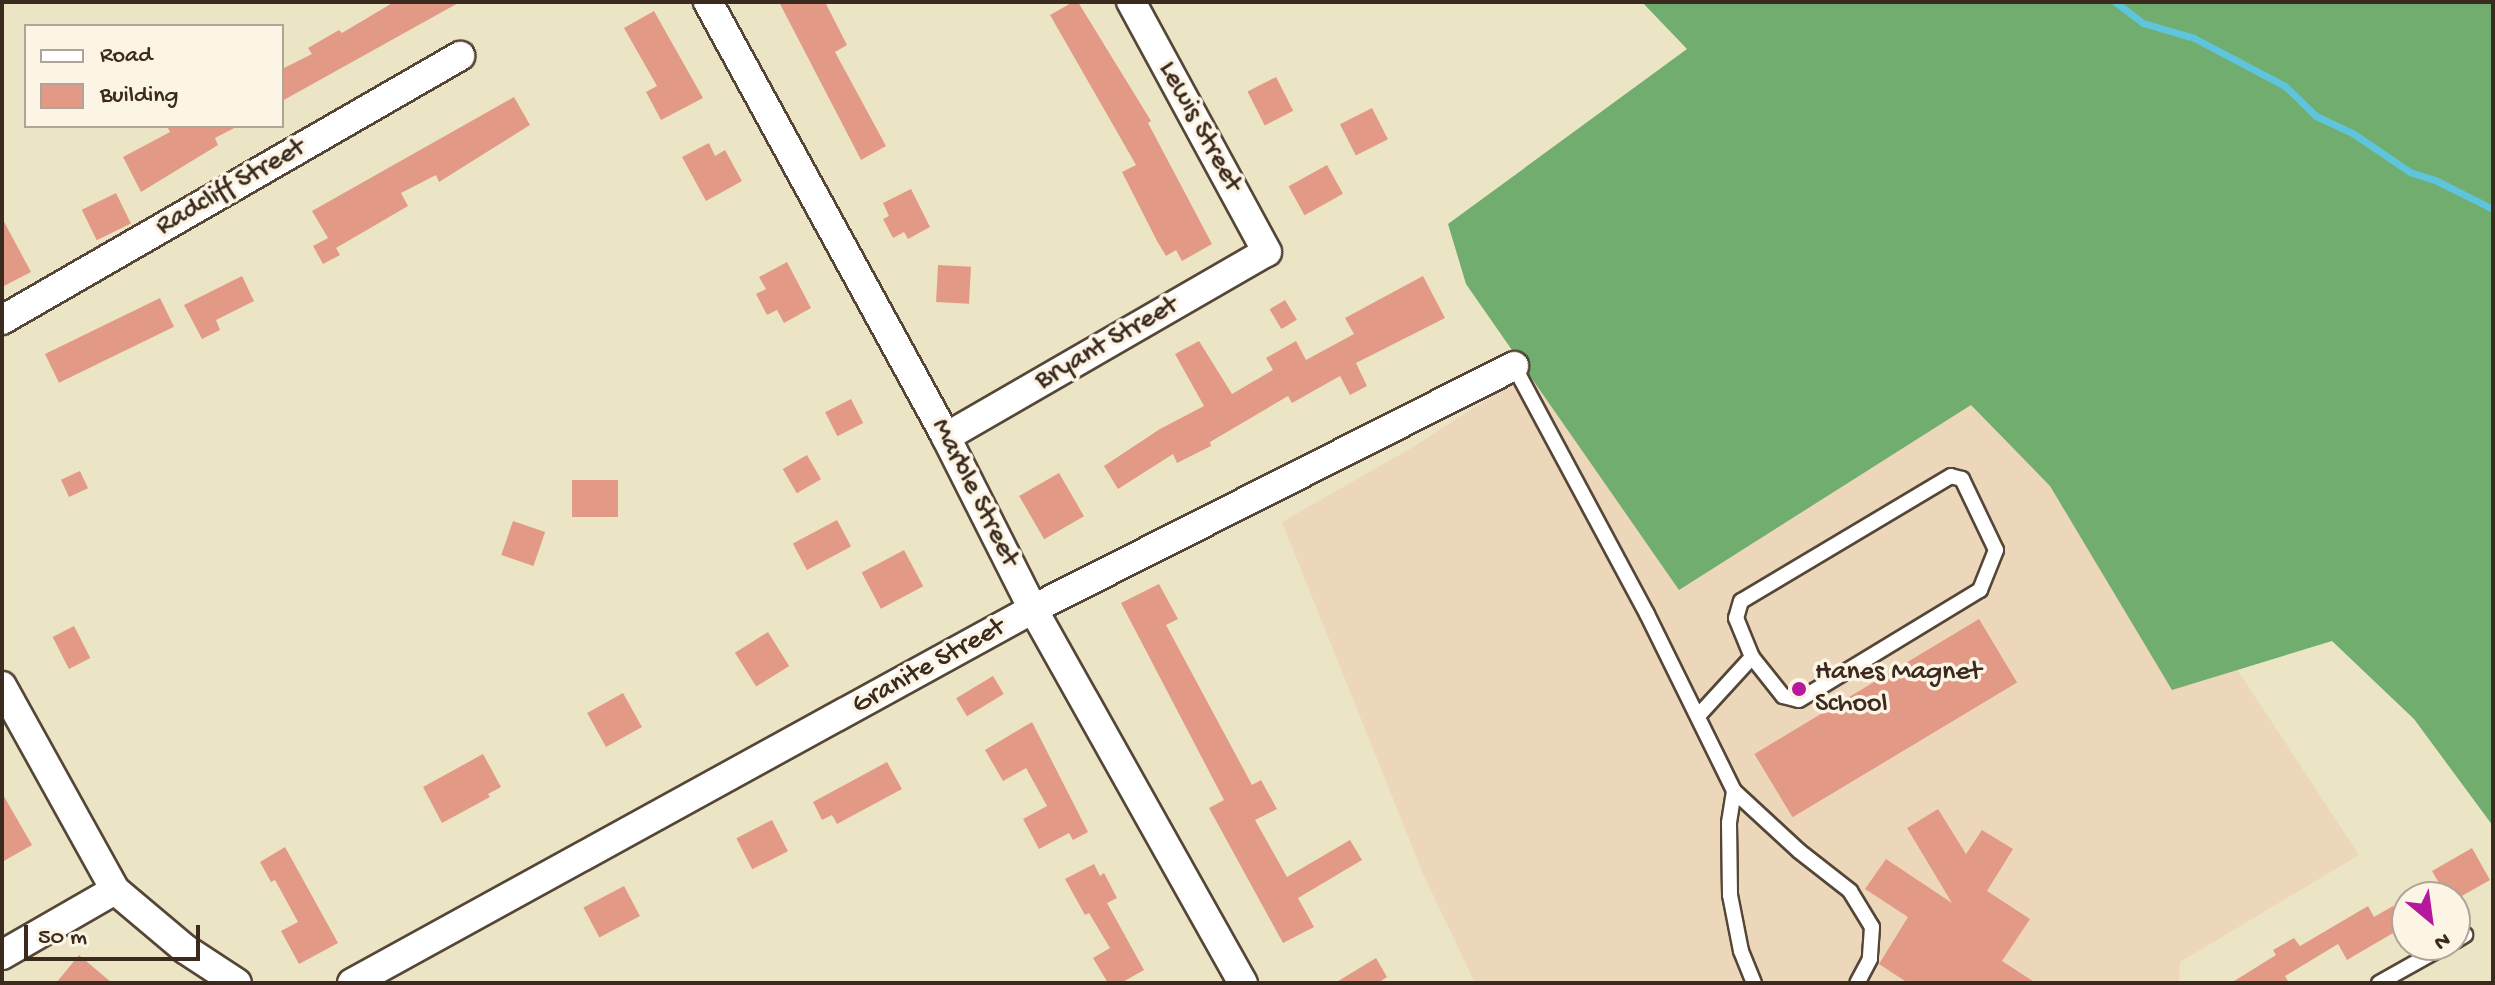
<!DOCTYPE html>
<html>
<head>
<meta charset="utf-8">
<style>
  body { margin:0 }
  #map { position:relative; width:2495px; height:985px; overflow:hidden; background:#ebe5c6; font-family:"Gochi Hand",sans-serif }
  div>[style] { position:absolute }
  .built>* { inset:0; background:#ecd7ba }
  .forest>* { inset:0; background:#71ad6e }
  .stream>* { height:7px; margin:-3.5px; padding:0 3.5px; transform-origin:3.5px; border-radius:3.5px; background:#5fc5dc }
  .building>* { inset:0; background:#e29a86; transform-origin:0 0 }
  .roads { filter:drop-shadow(2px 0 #554637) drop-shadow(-2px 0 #554637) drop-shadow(0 2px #554637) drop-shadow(0 -2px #554637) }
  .lane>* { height:14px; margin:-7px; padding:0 7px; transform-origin:7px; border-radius:7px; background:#fff }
  .street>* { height:28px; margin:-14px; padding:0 14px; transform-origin:14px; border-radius:14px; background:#fff }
  .dots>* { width:22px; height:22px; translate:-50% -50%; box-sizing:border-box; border:4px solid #fcf5e5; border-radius:50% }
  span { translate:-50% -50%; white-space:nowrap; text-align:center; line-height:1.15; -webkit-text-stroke:7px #fcf5e5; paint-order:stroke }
  .street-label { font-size:28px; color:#3b2a1e }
  .poi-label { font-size:28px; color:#3b2a1e }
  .left { translate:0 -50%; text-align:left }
  .frame { position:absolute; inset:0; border:4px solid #3b2a1e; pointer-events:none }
  .legend { position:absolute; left:24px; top:24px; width:260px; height:104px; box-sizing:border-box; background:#fcf5e5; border:2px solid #afa495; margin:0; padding:10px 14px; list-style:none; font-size:24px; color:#3b2a1e }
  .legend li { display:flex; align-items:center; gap:16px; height:40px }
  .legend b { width:40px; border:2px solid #afa495 }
  .north { position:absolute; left:2391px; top:881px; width:80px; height:80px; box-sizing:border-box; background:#fcf5e5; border:2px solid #afa495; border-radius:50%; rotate:151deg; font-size:22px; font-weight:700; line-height:32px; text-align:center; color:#3b2a1e }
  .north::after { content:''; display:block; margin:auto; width:28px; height:36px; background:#b5179e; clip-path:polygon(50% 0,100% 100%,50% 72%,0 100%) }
  .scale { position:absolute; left:24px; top:925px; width:176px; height:36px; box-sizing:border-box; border:4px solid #3b2a1e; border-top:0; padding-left:10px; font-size:24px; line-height:28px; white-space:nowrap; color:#3b2a1e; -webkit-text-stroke:6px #fcf5e5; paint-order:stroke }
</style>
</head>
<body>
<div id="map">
  <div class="built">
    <i style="clip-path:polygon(1894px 137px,2041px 370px,2359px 855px,2180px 962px,2179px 983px,1475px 983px,1424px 876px,1282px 522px,1413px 447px)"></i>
  </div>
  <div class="forest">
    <i style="clip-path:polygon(1642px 2px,2493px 2px,2493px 826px,2414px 719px,2332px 641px,2172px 690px,2050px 486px,1971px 405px,1679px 590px,1466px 284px,1448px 224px,1687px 49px)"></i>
  </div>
  <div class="stream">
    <i style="left:2115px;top:2px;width:35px;rotate:37deg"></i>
    <i style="left:2143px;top:23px;width:53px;rotate:16.4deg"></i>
    <i style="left:2194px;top:38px;width:103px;rotate:27.8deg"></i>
    <i style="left:2285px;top:86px;width:43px;rotate:44.1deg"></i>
    <i style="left:2316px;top:116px;width:42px;rotate:25.3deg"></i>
    <i style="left:2354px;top:134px;width:68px;rotate:34.2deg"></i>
    <i style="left:2410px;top:172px;width:28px;rotate:18deg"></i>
    <i style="left:2437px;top:181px;width:63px;rotate:26.6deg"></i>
  </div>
  <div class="building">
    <i style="clip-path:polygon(394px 2px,460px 2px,282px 101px,282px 69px,312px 54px,308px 48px,339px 30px,342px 33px)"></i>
    <i style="clip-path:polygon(779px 2px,825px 2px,847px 45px,835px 52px,886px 146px,861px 160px)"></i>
    <i style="clip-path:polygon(1073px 2px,1078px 2px,1151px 121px,1148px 123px,1212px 244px,1182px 261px,1176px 250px,1166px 256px,1157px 241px,1122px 172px,1136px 165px,1050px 15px)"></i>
    <i style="clip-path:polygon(654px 11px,703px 98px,661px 120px,646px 92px,657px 86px,624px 28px)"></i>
    <i style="left:1276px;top:77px;width:38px;height:32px;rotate:63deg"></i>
    <i style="clip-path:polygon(514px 97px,530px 125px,439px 182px,436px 175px,401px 193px,408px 206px,336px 248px,340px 255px,323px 264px,313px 246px,328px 238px,312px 211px)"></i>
    <i style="left:1372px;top:108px;width:35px;height:36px;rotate:63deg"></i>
    <i style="clip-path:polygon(167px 126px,238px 126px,215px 138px,218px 145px,141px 192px,123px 157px,170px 132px)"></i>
    <i style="clip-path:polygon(709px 143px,715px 156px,725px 150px,742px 181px,706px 201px,682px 157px)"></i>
    <i style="left:1327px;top:165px;width:33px;height:44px;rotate:61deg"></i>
    <i style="clip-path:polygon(911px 189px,930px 227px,908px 239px,904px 232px,893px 238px,883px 219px,889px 216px,883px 203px)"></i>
    <i style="left:116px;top:193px;width:34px;height:38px;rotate:64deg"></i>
    <i style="clip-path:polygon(2px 218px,31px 272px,2px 287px)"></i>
    <i style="clip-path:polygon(787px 262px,811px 308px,784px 323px,777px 310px,767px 315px,756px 294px,766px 289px,759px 277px)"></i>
    <i style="left:938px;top:265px;width:33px;height:37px;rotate:3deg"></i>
    <i style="clip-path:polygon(242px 276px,254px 301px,216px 320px,220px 330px,202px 339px,184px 305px)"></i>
    <i style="clip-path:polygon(1423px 276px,1445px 318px,1356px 363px,1367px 386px,1350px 395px,1340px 376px,1292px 403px,1288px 396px,1210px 442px,1211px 446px,1177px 463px,1173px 454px,1118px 489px,1104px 466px,1160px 429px,1204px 406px,1175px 354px,1199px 341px,1232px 394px,1273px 370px,1266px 358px,1296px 341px,1306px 360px,1354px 334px,1345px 318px)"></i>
    <i style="left:160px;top:298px;width:32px;height:128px;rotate:64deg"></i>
    <i style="left:1285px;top:300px;width:23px;height:18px;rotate:59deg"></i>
    <i style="left:851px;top:399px;width:27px;height:29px;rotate:63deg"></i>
    <i style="left:807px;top:455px;width:28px;height:28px;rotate:60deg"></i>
    <i style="left:80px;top:471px;width:19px;height:21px;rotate:65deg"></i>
    <i style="left:1059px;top:473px;width:50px;height:46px;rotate:60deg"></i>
    <i style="left:572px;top:480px;width:46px;height:37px"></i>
    <i style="left:837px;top:520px;width:30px;height:50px;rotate:62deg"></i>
    <i style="left:513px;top:521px;width:34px;height:36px;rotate:19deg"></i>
    <i style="left:904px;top:550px;width:41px;height:48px;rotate:62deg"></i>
    <i style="clip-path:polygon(1159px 584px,1178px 619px,1166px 625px,1252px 785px,1261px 780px,1277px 809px,1255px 820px,1287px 877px,1350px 840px,1362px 860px,1298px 898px,1314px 927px,1283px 943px,1209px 808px,1224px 800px,1121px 603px)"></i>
    <i style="left:1979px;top:619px;width:74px;height:262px;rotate:59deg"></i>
    <i style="left:74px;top:626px;width:36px;height:24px;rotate:63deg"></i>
    <i style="left:768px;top:632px;width:40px;height:39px;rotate:58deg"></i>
    <i style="left:993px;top:676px;width:21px;height:43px;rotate:59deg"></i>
    <i style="left:623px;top:693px;width:39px;height:41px;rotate:61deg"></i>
    <i style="clip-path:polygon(1032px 722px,1088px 832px,1073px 840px,1069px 833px,1039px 849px,1023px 819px,1047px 806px,1026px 768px,1003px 781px,985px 750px)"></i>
    <i style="clip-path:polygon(483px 754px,501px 787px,488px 794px,490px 797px,442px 823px,423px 787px)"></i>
    <i style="clip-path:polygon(887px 762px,902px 789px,837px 824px,832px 815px,822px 820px,813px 802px)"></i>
    <i style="clip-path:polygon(2px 793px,32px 845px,2px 862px)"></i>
    <i style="clip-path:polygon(1938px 809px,1966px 854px,1982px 830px,2013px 849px,1987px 891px,2030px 919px,2002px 961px,2036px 983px,1908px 983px,1879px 964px,1908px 917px,1865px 889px,1886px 859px,1952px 903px,1907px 828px)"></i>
    <i style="left:772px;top:820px;width:35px;height:40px;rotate:63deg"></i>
    <i style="clip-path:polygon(285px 847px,338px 943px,299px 964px,281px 931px,298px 922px,275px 880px,271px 882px,260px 862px)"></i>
    <i style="clip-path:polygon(2472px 848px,2490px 880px,2460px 897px,2447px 897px,2432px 871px)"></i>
    <i style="clip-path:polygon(1094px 864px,1100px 876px,1104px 873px,1117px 898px,1107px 903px,1144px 970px,1121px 983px,1108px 983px,1093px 958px,1110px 948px,1089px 913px,1085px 915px,1065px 879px)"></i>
    <i style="left:624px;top:886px;width:34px;height:46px;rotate:62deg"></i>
    <i style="clip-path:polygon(2368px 906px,2374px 917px,2393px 906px,2405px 926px,2347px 960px,2338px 944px,2285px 976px,2289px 983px,2231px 983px,2276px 955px,2273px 950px,2294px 938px,2300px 946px)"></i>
    <i style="clip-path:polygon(79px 955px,112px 983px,56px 983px)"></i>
    <i style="clip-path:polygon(1376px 958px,1387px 977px,1378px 983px,1335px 983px)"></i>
  </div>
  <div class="roads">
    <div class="lane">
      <i style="left:1514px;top:366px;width:281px;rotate:61.8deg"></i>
      <i style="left:1647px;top:614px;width:197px;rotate:63.8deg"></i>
      <i style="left:1734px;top:791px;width:88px;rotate:42.7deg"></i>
      <i style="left:1799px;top:851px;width:65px;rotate:38.1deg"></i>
      <i style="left:1850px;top:891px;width:42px;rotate:58.6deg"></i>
      <i style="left:1872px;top:927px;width:32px;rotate:94deg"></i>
      <i style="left:1870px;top:959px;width:27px;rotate:118deg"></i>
      <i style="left:1698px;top:716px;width:80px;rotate:-47.5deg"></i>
      <i style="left:1752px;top:657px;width:50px;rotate:51.5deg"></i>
      <i style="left:1783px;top:696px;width:16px;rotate:14deg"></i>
      <i style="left:1799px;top:700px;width:212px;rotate:-31.3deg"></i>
      <i style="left:1980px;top:590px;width:43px;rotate:-68.2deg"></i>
      <i style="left:1996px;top:550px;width:79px;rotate:-115.6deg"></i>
      <i style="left:1962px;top:479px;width:11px;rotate:-165deg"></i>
      <i style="left:1951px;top:476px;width:244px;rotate:149.2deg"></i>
      <i style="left:1741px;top:601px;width:18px;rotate:106deg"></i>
      <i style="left:1736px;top:618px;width:42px;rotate:67.7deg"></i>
      <i style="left:1734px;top:791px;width:32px;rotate:99deg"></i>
      <i style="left:1729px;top:823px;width:72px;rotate:89.2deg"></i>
      <i style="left:1730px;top:895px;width:57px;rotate:78.9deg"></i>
      <i style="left:1741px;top:951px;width:35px;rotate:68deg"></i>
      <i style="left:2455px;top:941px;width:12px;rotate:-31deg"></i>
      <i style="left:2379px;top:983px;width:78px;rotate:-29.2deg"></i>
    </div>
    <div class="street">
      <i style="left:708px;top:2px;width:496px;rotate:61.3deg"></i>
      <i style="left:946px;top:437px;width:193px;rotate:63.2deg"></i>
      <i style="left:1033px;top:609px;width:429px;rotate:60.7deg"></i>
      <i style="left:2px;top:320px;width:529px;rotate:-29.96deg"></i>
      <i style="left:946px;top:437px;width:370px;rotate:-30deg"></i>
      <i style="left:1267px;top:252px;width:285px;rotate:-118.5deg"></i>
      <i style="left:2px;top:686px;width:233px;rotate:61deg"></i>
      <i style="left:115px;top:890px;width:92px;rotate:40.1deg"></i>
      <i style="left:185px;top:949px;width:62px;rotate:33.2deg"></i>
      <i style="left:2px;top:955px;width:130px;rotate:-29.9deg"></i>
      <i style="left:352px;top:983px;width:777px;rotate:-28.78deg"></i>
      <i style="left:1033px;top:609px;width:539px;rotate:-26.8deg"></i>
    </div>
  </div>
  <div class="dots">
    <i style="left:1799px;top:689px;background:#b5179e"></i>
  </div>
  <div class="street-label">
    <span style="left:1199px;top:127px;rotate:61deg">Lewis Street</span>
    <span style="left:231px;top:188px;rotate:-30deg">Radcliff Street</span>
    <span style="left:1107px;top:344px;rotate:-30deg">Bryant Street</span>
    <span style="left:974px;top:493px;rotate:63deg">Marble Street</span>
    <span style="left:929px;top:667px;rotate:-29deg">Granite Street</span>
  </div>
  <div class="poi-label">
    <span class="left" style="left:1815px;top:689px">Hanes Magnet<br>School</span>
  </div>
  <div class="frame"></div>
  <ul class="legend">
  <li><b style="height:10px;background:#fff"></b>Road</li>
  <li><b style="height:22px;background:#e29a86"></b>Building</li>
  </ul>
  <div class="north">N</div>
  <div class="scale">50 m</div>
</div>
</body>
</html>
